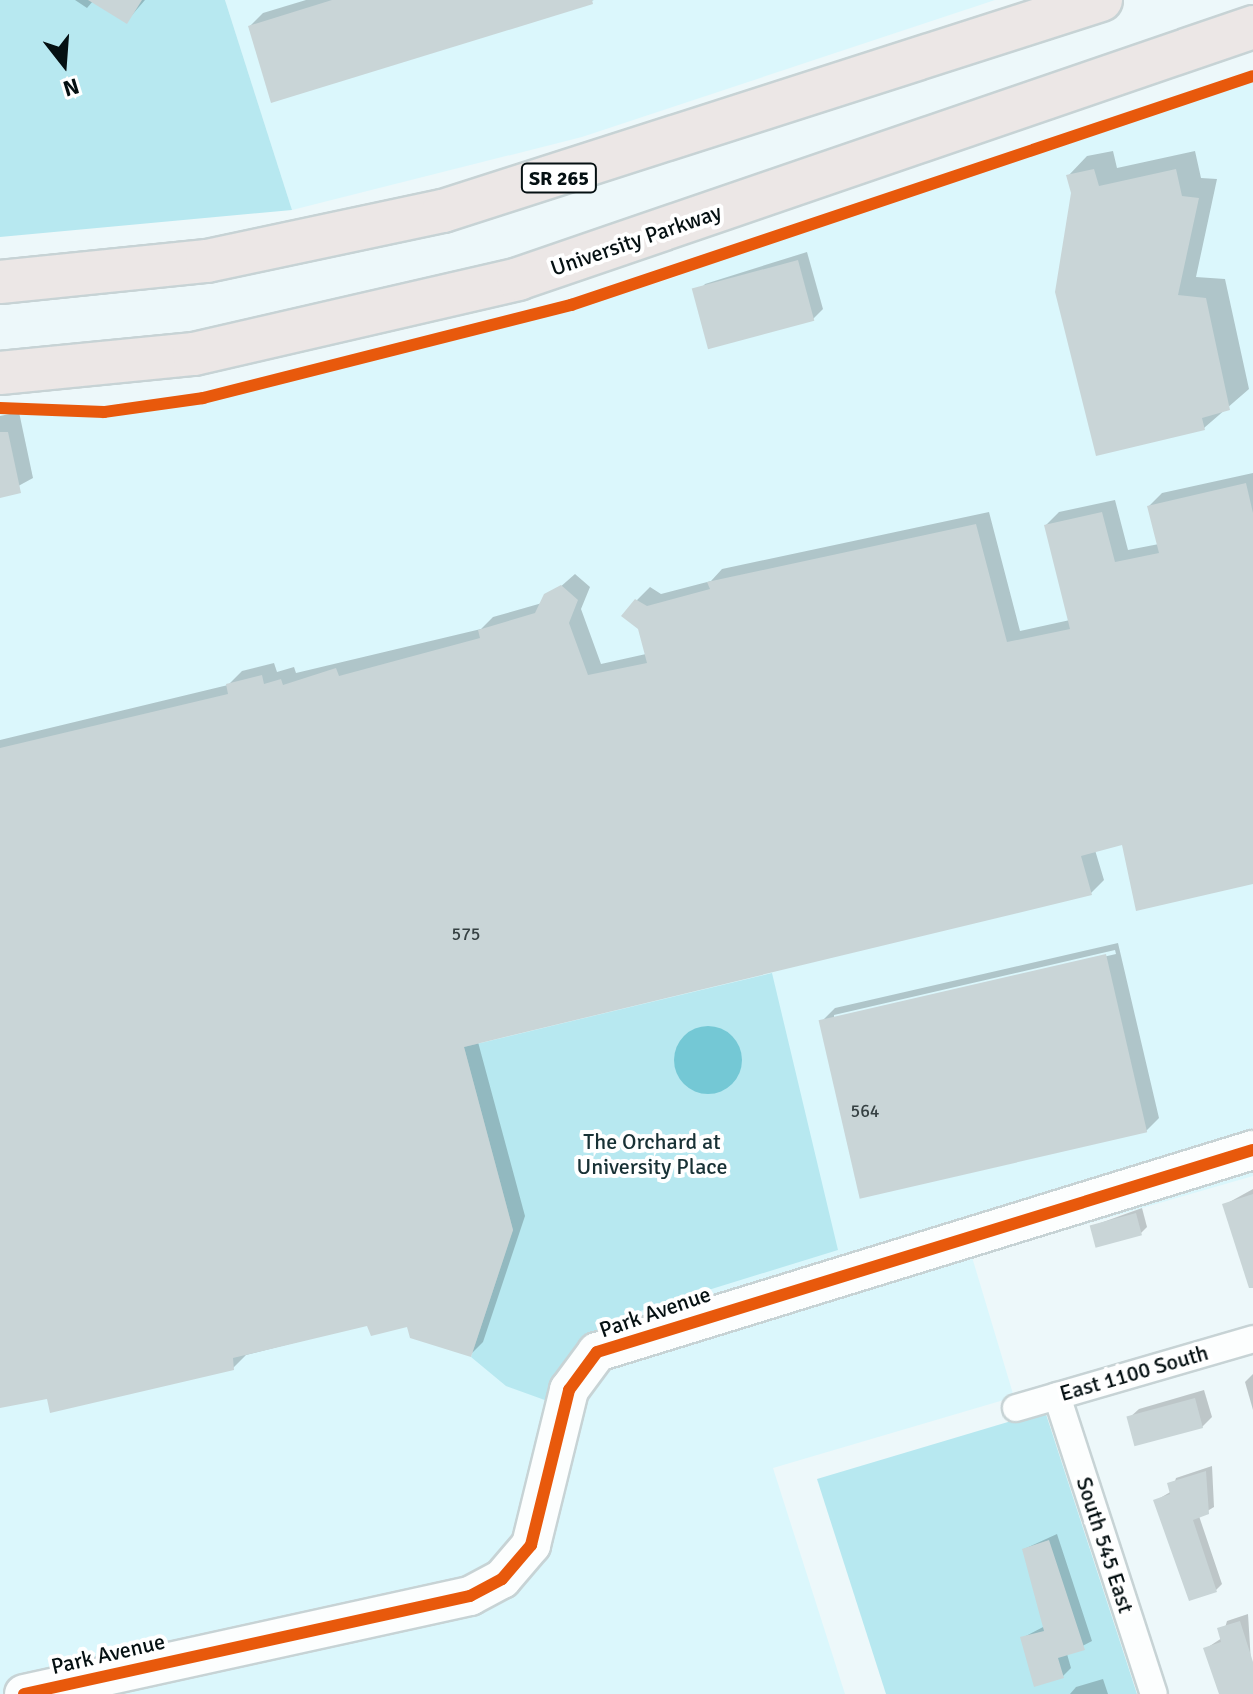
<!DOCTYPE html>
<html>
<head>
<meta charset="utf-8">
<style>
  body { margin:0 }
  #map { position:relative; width:1253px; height:1694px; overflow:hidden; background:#edf8fa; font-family:Signika,sans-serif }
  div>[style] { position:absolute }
  .built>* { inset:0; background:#dbf7fc }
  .green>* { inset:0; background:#b7e8f0 }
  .water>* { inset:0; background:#74c8d5 }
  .round { border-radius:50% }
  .shadow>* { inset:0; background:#0003 }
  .building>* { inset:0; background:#c9d5d7; transform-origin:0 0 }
  .roads { filter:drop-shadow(2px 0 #c7d3d5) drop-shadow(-2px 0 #c7d3d5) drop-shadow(0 2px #c7d3d5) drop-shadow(0 -2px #c7d3d5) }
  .street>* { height:26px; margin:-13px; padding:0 13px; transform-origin:13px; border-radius:13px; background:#fcfefe }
  .secondary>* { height:38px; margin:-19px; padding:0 19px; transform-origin:19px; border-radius:19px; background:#fcfefe }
  .primary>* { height:42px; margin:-21px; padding:0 21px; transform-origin:21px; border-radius:21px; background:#ece7e6 }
  .cycleway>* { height:12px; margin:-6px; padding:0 6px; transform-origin:6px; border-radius:6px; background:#e8590c }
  span { translate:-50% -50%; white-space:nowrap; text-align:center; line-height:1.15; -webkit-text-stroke:8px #fff; paint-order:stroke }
  .number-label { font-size:18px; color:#364143 }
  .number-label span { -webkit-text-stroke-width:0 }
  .shield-label span { padding:2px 6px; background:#fff; border:2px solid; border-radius:6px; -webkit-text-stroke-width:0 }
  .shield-label { font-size:20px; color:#051012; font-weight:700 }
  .street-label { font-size:22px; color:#051012 }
  .park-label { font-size:22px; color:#183135 }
  .north { position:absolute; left:24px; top:24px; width:80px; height:80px; -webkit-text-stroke:6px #fff; paint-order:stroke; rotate:163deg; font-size:22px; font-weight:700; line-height:32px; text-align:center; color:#051012 }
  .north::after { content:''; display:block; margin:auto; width:28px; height:36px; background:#051012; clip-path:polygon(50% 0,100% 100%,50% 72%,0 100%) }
</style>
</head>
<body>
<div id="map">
  <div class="built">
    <i style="clip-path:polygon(225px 0,995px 0,582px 137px,292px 210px)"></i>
    <i style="clip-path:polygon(1253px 76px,1253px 1176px,972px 1257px,1014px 1397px,773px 1468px,845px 1694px,0 1694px,0 413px,100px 417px,201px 403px,554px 315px,679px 276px,682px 265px)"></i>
  </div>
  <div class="green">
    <i style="clip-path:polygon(0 0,225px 0,292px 210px,0 237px)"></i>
    <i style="clip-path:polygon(772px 973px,838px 1250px,618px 1318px,578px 1355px,553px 1403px,506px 1386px,471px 1357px,513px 1230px,464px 1047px)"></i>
    <i style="clip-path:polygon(1045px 1411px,1137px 1694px,886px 1694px,817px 1479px)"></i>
  </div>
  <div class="water">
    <i class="round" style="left:674px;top:1026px;width:68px;height:68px"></i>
  </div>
  <div class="shadow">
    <i style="clip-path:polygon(75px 0,145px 0,126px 22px,93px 1px,87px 8px)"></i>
    <i style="clip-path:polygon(306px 0,594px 0,272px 100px,250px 26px,263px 13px)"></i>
    <i style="clip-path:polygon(1113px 151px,1117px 168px,1195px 151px,1201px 178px,1217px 179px,1196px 277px,1225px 279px,1249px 389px,1204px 428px,1073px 193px,1068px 176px,1087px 156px)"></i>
    <i style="clip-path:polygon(807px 252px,823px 309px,813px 319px,696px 294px,705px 284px)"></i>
    <i style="clip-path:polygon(19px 412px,33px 478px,0 496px,0 416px)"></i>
    <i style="clip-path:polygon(1253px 473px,1253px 881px,1124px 843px,1095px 850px,1104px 880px,1091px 893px,478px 1042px,525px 1216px,483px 1342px,470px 1355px,408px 1325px,368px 1324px,246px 1355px,233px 1368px,0 1406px,0 740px,228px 685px,242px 671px,274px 663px,277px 672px,294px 667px,296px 673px,481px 629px,493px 617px,542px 603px,575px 574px,590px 587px,581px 609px,601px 664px,646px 654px,637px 600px,650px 587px,661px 594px,711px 581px,722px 569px,989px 512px,1020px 631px,1070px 620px,1046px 525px,1059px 512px,1115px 500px,1128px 550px,1159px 544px,1149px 506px,1162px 493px)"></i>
    <i style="clip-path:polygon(evenodd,1118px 943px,1159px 1118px,1146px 1131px,822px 1021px,835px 1008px,1118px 943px,1115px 950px,1116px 954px,834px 1019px,834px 1015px,1115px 950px)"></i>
    <i style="clip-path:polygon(1253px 1189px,1253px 1276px,1224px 1205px)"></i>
    <i style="clip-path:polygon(1142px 1208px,1147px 1227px,1141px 1233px,1092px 1226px)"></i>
    <i style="clip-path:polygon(1253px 1374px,1253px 1410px,1245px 1382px)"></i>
    <i style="clip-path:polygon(1204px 1390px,1212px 1417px,1202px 1427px,1129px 1418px,1139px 1409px)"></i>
    <i style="clip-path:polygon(1212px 1466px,1214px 1507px,1199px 1516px,1222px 1584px,1216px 1590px,1155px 1501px,1172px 1491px,1176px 1478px)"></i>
    <i style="clip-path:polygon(1057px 1534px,1092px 1641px,1067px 1654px,1071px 1668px,1063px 1676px,1022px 1638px,1045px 1626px,1024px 1549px)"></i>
    <i style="clip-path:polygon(1248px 1614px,1253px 1694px,1220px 1694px,1205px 1649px,1222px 1638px,1227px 1621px)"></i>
    <i style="clip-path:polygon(1103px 1679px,1108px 1694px,1070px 1694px,1076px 1687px)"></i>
  </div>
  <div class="building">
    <i style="clip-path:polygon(88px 0,142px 0,127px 24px)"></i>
    <i style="clip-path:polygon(332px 0,592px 0,593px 4px,271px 103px,248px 26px)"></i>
    <i style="clip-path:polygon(1094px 169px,1099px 186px,1176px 169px,1182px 196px,1199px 198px,1178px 295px,1206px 298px,1230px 410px,1202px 418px,1205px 430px,1096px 456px,1055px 292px,1071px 193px,1066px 175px)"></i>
    <i style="left:798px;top:260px;width:63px;height:110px;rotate:75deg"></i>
    <i style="clip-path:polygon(0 432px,8px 432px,21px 493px,0 498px)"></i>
    <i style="clip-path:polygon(1246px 483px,1253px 513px,1253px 884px,1136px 911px,1122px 845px,1081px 856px,1092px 895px,464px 1047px,513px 1230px,471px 1357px,410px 1338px,407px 1327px,371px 1336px,367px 1326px,233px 1358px,234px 1370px,50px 1413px,47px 1399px,0 1408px,0 748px,228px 694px,226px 684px,262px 675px,264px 684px,281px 679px,283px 685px,336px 668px,339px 676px,480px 638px,478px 630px,535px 613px,544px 594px,561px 585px,578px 600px,569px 623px,588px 675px,647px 663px,638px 629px,621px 616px,635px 599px,647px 606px,710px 589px,707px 582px,976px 524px,1007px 642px,1070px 629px,1044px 525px,1102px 512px,1115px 562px,1159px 553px,1147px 506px)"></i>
    <i style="left:1106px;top:954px;width:183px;height:295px;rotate:77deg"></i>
    <i style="clip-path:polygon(1253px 1194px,1253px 1288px,1249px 1288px,1222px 1204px)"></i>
    <i style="left:1136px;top:1213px;width:23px;height:48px;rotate:75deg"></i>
    <i style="left:1195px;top:1398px;width:31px;height:71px;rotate:75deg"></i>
    <i style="clip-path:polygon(1206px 1471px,1209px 1514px,1193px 1520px,1217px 1592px,1189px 1601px,1153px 1500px,1170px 1494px,1167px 1483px)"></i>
    <i style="clip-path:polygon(1049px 1540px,1085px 1650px,1058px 1658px,1064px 1678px,1034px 1687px,1020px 1637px,1044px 1631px,1022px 1549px)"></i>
    <i style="clip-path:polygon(1240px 1621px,1253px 1662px,1253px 1694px,1219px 1694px,1203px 1648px,1221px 1642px,1217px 1628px)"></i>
  </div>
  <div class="roads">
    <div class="street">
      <i style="left:1057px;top:1396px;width:313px;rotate:72deg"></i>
      <i style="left:1016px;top:1408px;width:247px;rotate:-16.2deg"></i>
    </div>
    <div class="secondary">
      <i style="left:24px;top:1694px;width:457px;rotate:-12.4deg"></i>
      <i style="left:470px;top:1596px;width:36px;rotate:-28deg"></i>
      <i style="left:502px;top:1579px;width:45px;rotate:-49.5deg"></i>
      <i style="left:531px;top:1545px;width:160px;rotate:-76.2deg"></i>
      <i style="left:569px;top:1390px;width:47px;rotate:-53.6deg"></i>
      <i style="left:597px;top:1352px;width:686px;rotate:-17.12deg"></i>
    </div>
    <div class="primary">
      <i style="left:0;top:282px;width:208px;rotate:-5.8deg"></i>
      <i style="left:207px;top:261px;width:241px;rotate:-12deg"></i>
      <i style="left:443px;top:211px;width:691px;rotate:-17.78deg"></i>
      <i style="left:0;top:373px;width:195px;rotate:-5.6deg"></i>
      <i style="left:194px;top:354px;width:333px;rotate:-13deg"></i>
      <i style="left:518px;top:279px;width:777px;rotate:-18.92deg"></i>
    </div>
  </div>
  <div class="cycleway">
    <i style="left:0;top:408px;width:104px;rotate:2.2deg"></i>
    <i style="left:104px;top:412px;width:100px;rotate:-8deg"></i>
    <i style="left:203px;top:398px;width:380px;rotate:-14.2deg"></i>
    <i style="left:571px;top:305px;width:719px;rotate:-18.56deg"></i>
    <i style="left:24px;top:1694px;width:457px;rotate:-12.4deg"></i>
    <i style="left:470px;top:1596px;width:36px;rotate:-28deg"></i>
    <i style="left:502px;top:1579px;width:45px;rotate:-49.5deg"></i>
    <i style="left:531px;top:1545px;width:160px;rotate:-76.2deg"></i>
    <i style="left:569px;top:1390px;width:47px;rotate:-53.6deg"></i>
    <i style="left:597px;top:1352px;width:686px;rotate:-17.12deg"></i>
  </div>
  <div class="number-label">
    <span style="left:466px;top:934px">575</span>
    <span style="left:865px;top:1111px">564</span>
  </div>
  <div class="shield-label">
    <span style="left:559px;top:178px">SR 265</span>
  </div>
  <div class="street-label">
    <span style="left:636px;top:240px;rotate:-19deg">University Parkway</span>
    <span style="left:655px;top:1312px;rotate:-19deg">Park Avenue</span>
    <span style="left:1134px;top:1373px;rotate:-16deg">East 1100 South</span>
    <span style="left:1105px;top:1545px;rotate:72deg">South 545 East</span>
    <span style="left:108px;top:1654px;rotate:-13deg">Park Avenue</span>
  </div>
  <div class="park-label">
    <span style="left:652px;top:1154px">The Orchard at<br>University Place</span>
  </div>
  <div class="north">N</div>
</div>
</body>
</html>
